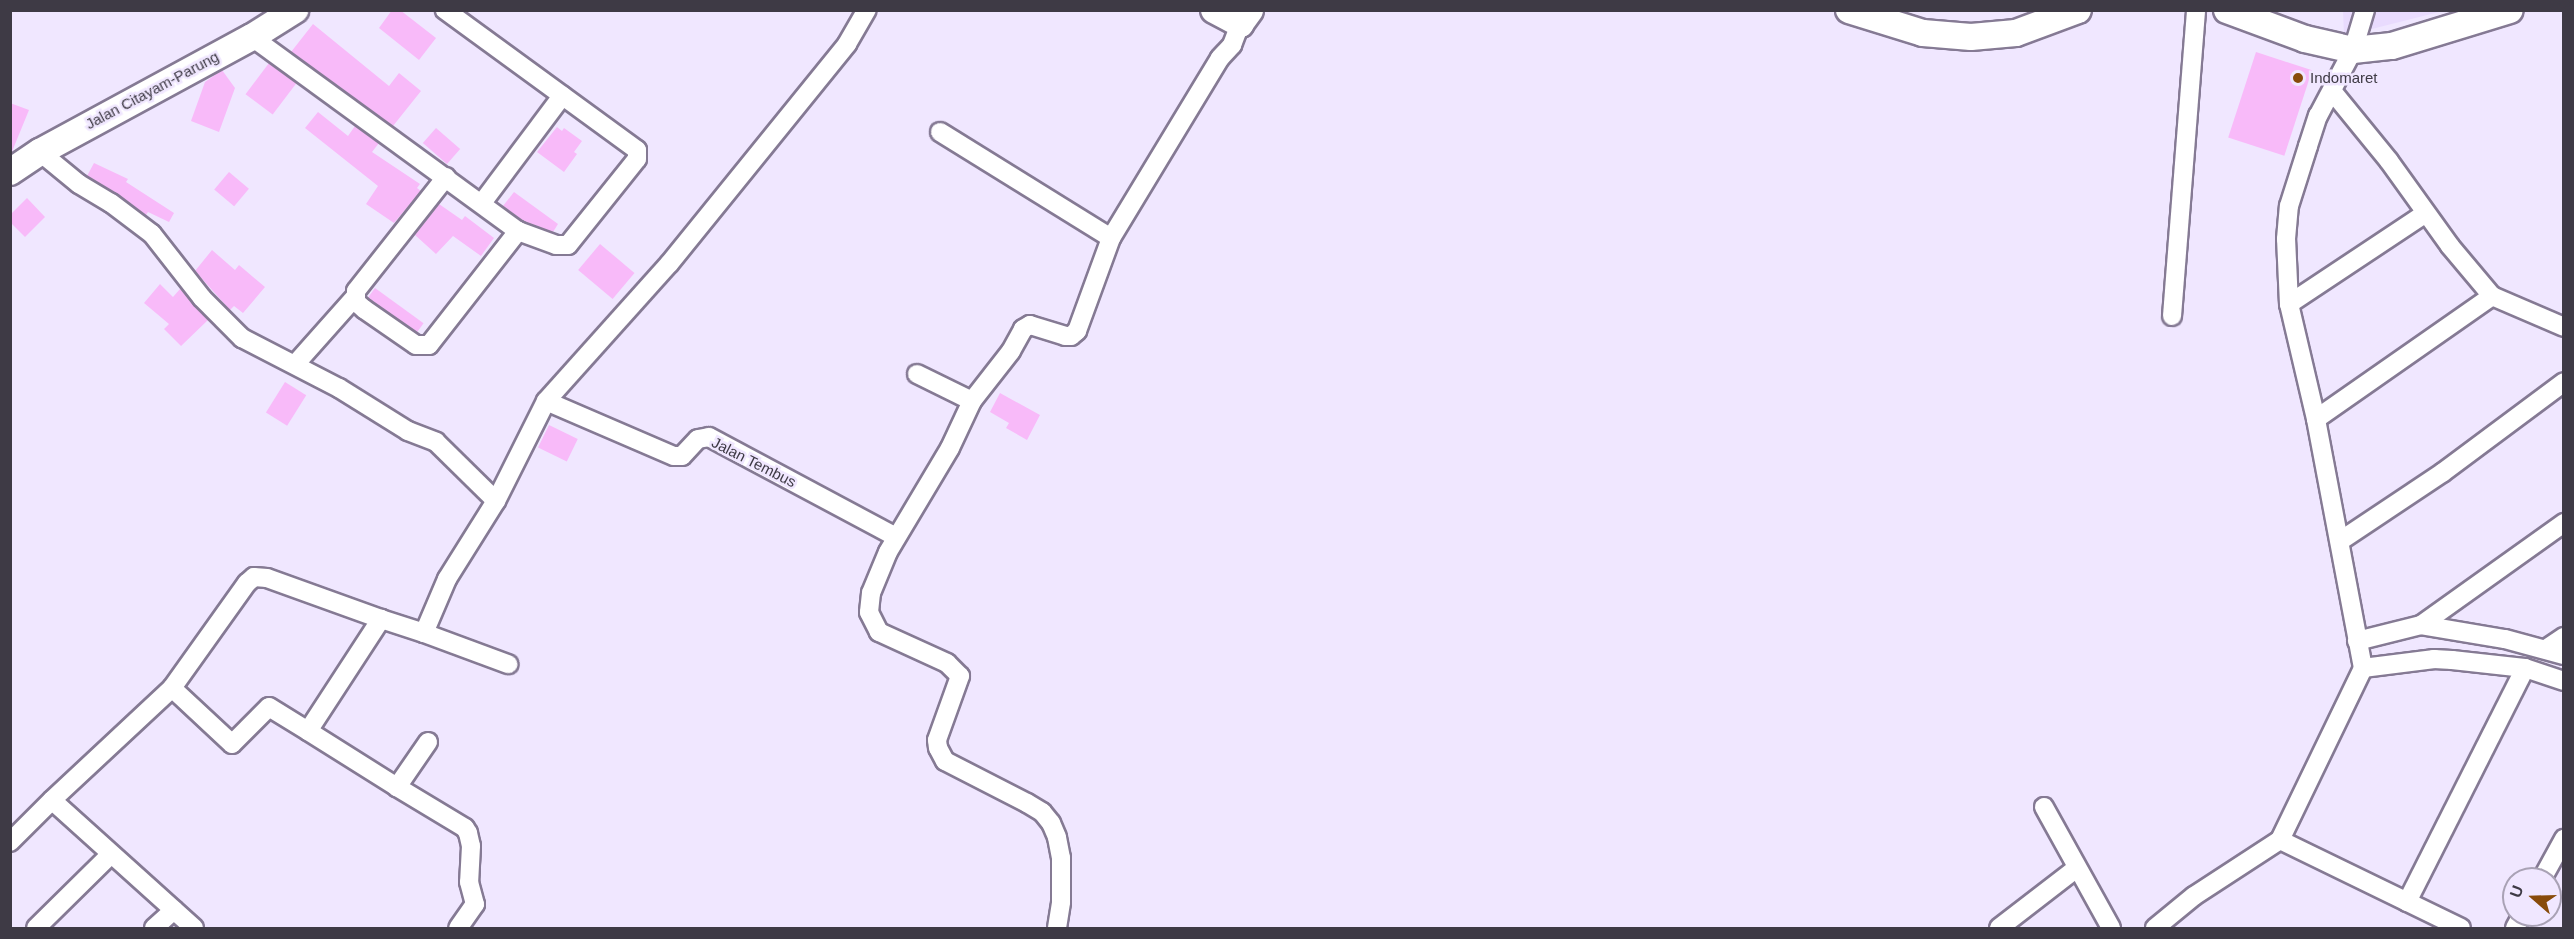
<!DOCTYPE html>
<html>
<head>
<meta charset="utf-8">
<style>
  body { margin:0 }
  #map { position:relative; width:2574px; height:939px; overflow:hidden; background:#f0e7ff; font-family:Helvetica,sans-serif }
  div>[style] { position:absolute }
  .built>* { inset:0; background:#e9dbfe }
  .building>* { inset:0; background:#f8baf9; transform-origin:0 0 }
  .roads { filter:drop-shadow(2px 0 #857a94) drop-shadow(-2px 0 #857a94) drop-shadow(0 2px #857a94) drop-shadow(0 -2px #857a94) }
  .minor>* { height:18px; margin:-9px; padding:0 9px; transform-origin:9px; border-radius:9px; background:#fff }
  .secondary>* { height:26px; margin:-13px; padding:0 13px; transform-origin:13px; border-radius:13px; background:#fff }
  .dots>* { width:16px; height:16px; translate:-50% -50%; box-sizing:border-box; border:3px solid #f0e7ff; border-radius:50% }
  span { translate:-50% -50%; white-space:nowrap; text-align:center; line-height:1.15; -webkit-text-stroke:5px #f0e7ff; paint-order:stroke }
  .poi-label { font-size:15px; color:#3e3a45 }
  .left { translate:0 -50%; text-align:left }
  .street-label { font-size:15px; color:#3e3a45 }
  .frame { position:absolute; inset:0; border:12px solid #3e3a45; pointer-events:none }
  .north { position:absolute; left:2502px; top:867px; width:60px; height:60px; box-sizing:border-box; background:#f0e7ff; border:2px solid #a9a2b5; border-radius:50%; rotate:290deg; font-size:16px; font-weight:700; line-height:24px; text-align:center; color:#3e3a45 }
  .north::after { content:''; display:block; margin:auto; width:21px; height:27px; background:#884b0b; clip-path:polygon(50% 0,100% 100%,50% 72%,0 100%) }
</style>
</head>
<body>
<div id="map">
  <div class="built">
    <i style="clip-path:polygon(2343px 10px,2443px 11px,2344px 36px)"></i>
  </div>
  <div class="building">
    <i style="clip-path:polygon(392px 10px,400px 10px,436px 38px,419px 60px,379px 28px)"></i>
    <i style="clip-path:polygon(313px 24px,389px 86px,399px 73px,421px 91px,393px 126px,291px 52px)"></i>
    <i style="left:2256px;top:52px;width:59px;height:90px;rotate:18deg"></i>
    <i style="left:269px;top:63px;width:34px;height:39px;rotate:37deg"></i>
    <i style="clip-path:polygon(222px 70px,235px 88px,219px 132px,191px 121px,205px 82px)"></i>
    <i style="clip-path:polygon(10px 103px,29px 110px,11px 154px,10px 154px)"></i>
    <i style="clip-path:polygon(318px 112px,348px 136px,355px 126px,379px 143px,372px 152px,420px 184px,417px 188px,421px 191px,394px 223px,366px 204px,378px 186px,305px 128px)"></i>
    <i style="clip-path:polygon(557px 127px,562px 131px,564px 128px,582px 141px,574px 152px,577px 154px,564px 172px,537px 152px)"></i>
    <i style="left:436px;top:128px;width:32px;height:20px;rotate:41deg"></i>
    <i style="clip-path:polygon(94px 163px,128px 179px,126px 182px,174px 213px,169px 222px,148px 212px,146px 215px,87px 176px)"></i>
    <i style="left:229px;top:172px;width:26px;height:23px;rotate:40deg"></i>
    <i style="clip-path:polygon(514px 192px,558px 224px,553px 232px,523px 221px,503px 206px)"></i>
    <i style="clip-path:polygon(27px 198px,45px 217px,25px 237px,10px 222px,10px 215px)"></i>
    <i style="clip-path:polygon(439px 204px,462px 220px,465px 216px,494px 238px,481px 256px,453px 236px,436px 254px,415px 235px)"></i>
    <i style="left:600px;top:244px;width:45px;height:34px;rotate:40deg"></i>
    <i style="clip-path:polygon(212px 250px,235px 270px,239px 265px,265px 287px,243px 313px,234px 306px,230px 310px,195px 271px)"></i>
    <i style="clip-path:polygon(160px 284px,173px 297px,180px 289px,208px 320px,181px 346px,164px 329px,169px 324px,144px 303px)"></i>
    <i style="left:375px;top:288px;width:60px;height:12px;rotate:36deg"></i>
    <i style="left:285px;top:382px;width:25px;height:36px;rotate:32deg"></i>
    <i style="clip-path:polygon(1000px 393px,1040px 415px,1027px 440px,1006px 428px,1009px 423px,990px 412px)"></i>
    <i style="left:549px;top:425px;width:32px;height:25px;rotate:26deg"></i>
  </div>
  <div class="roads">
    <div class="minor">
      <i style="left:252px;top:37px;width:329px;rotate:36.1deg"></i>
      <i style="left:518px;top:231px;width:40px;rotate:20.2deg"></i>
      <i style="left:556px;top:245px;width:12px"></i>
      <i style="left:568px;top:245px;width:110px;rotate:-51.3deg"></i>
      <i style="left:637px;top:159px;width:9px;rotate:-90deg"></i>
      <i style="left:637px;top:150px;width:238px;rotate:-143.9deg"></i>
      <i style="left:2332px;top:91px;width:90px;rotate:50.8deg"></i>
      <i style="left:2389px;top:161px;width:105px;rotate:54.3deg"></i>
      <i style="left:2450px;top:246px;width:65px;rotate:50deg"></i>
      <i style="left:2492px;top:296px;width:78px;rotate:23.3deg"></i>
      <i style="left:940px;top:132px;width:201px;rotate:31.8deg"></i>
      <i style="left:40px;top:152px;width:50px;rotate:39.4deg"></i>
      <i style="left:79px;top:184px;width:37px;rotate:31deg"></i>
      <i style="left:111px;top:203px;width:51px;rotate:37.1deg"></i>
      <i style="left:152px;top:234px;width:81px;rotate:52deg"></i>
      <i style="left:202px;top:298px;width:57px;rotate:45deg"></i>
      <i style="left:242px;top:338px;width:109px;rotate:27.3deg"></i>
      <i style="left:339px;top:388px;width:81px;rotate:31.9deg"></i>
      <i style="left:408px;top:431px;width:30px;rotate:21deg"></i>
      <i style="left:436px;top:442px;width:84px;rotate:44.5deg"></i>
      <i style="left:446px;top:177px;width:145px;rotate:128.3deg"></i>
      <i style="left:356px;top:291px;width:11px;rotate:90deg"></i>
      <i style="left:356px;top:302px;width:11px;rotate:41deg"></i>
      <i style="left:364px;top:309px;width:63px;rotate:34.7deg"></i>
      <i style="left:416px;top:345px;width:13px"></i>
      <i style="left:429px;top:345px;width:145px;rotate:-52deg"></i>
      <i style="left:482px;top:203px;width:134px;rotate:-53.2deg"></i>
      <i style="left:2289px;top:304px;width:164px;rotate:-33.6deg"></i>
      <i style="left:2172px;top:316px;width:307px;rotate:-85.5deg"></i>
      <i style="left:299px;top:360px;width:84px;rotate:-48.4deg"></i>
      <i style="left:917px;top:374px;width:61px;rotate:26.1deg"></i>
      <i style="left:546px;top:401px;width:139px;rotate:23.3deg"></i>
      <i style="left:674px;top:456px;width:8px"></i>
      <i style="left:682px;top:456px;width:23px;rotate:-47deg"></i>
      <i style="left:698px;top:439px;width:11px;rotate:-10deg"></i>
      <i style="left:709px;top:437px;width:212px;rotate:28.1deg"></i>
      <i style="left:2316px;top:419px;width:215px;rotate:-34.9deg"></i>
      <i style="left:2340px;top:541px;width:123px;rotate:-33.7deg"></i>
      <i style="left:2442px;top:473px;width:152px;rotate:-36.7deg"></i>
      <i style="left:2421px;top:625px;width:176px;rotate:-35.5deg"></i>
      <i style="left:424px;top:633px;width:90px;rotate:20.3deg"></i>
      <i style="left:2357px;top:641px;width:66px;rotate:-14deg"></i>
      <i style="left:2421px;top:625px;width:85px;rotate:9.5deg"></i>
      <i style="left:2505px;top:639px;width:61px;rotate:15.2deg"></i>
      <i style="left:2546px;top:649px;width:22px;rotate:-34deg"></i>
      <i style="left:2363px;top:668px;width:72px;rotate:-7.2deg"></i>
      <i style="left:2434px;top:659px;width:18px;rotate:3deg"></i>
      <i style="left:2452px;top:660px;width:73px;rotate:6.3deg"></i>
      <i style="left:2525px;top:668px;width:41px;rotate:18.4deg"></i>
      <i style="left:172px;top:688px;width:82px;rotate:43deg"></i>
      <i style="left:232px;top:744px;width:52px;rotate:-45deg"></i>
      <i style="left:269px;top:707px;width:46px;rotate:31.6deg"></i>
      <i style="left:428px;top:742px;width:55px;rotate:124.6deg"></i>
      <i style="left:397px;top:787px;width:105px;rotate:-147.8deg"></i>
      <i style="left:308px;top:731px;width:134px;rotate:-56.9deg"></i>
      <i style="left:381px;top:619px;width:45px;rotate:18deg"></i>
      <i style="left:424px;top:633px;width:59px;rotate:-66.9deg"></i>
      <i style="left:447px;top:579px;width:92px;rotate:-57.9deg"></i>
      <i style="left:496px;top:501px;width:112px;rotate:-63.4deg"></i>
      <i style="left:546px;top:401px;width:184px;rotate:-48.1deg"></i>
      <i style="left:669px;top:264px;width:283px;rotate:-51deg"></i>
      <i style="left:847px;top:44px;width:39px;rotate:-60deg"></i>
      <i style="left:397px;top:787px;width:79px;rotate:31.1deg"></i>
      <i style="left:465px;top:828px;width:6px;rotate:59deg"></i>
      <i style="left:468px;top:833px;width:13px;rotate:77deg"></i>
      <i style="left:471px;top:846px;width:36px;rotate:93deg"></i>
      <i style="left:469px;top:882px;width:23px;rotate:75deg"></i>
      <i style="left:475px;top:904px;width:29px;rotate:125deg"></i>
      <i style="left:2044px;top:807px;width:138px;rotate:61deg"></i>
      <i style="left:2280px;top:840px;width:201px;rotate:25.9deg"></i>
      <i style="left:10px;top:842px;width:59px;rotate:-45deg"></i>
      <i style="left:2542px;top:879px;width:46px;rotate:-61.2deg"></i>
      <i style="left:2407px;top:902px;width:262px;rotate:-63.2deg"></i>
      <i style="left:36px;top:928px;width:104px;rotate:-44.6deg"></i>
      <i style="left:154px;top:928px;width:27px;rotate:-42deg"></i>
      <i style="left:194px;top:928px;width:191px;rotate:-138deg"></i>
      <i style="left:52px;top:800px;width:164px;rotate:-43deg"></i>
      <i style="left:172px;top:688px;width:129px;rotate:-54.5deg"></i>
      <i style="left:247px;top:583px;width:9px;rotate:-41deg"></i>
      <i style="left:254px;top:577px;width:13px;rotate:4deg"></i>
      <i style="left:267px;top:578px;width:121px;rotate:19.8deg"></i>
      <i style="left:1057px;top:928px;width:26px;rotate:-81deg"></i>
      <i style="left:1061px;top:902px;width:44px;rotate:-90deg"></i>
      <i style="left:1061px;top:858px;width:21px;rotate:-101deg"></i>
      <i style="left:1057px;top:837px;width:15px;rotate:-113deg"></i>
      <i style="left:1051px;top:823px;width:14px;rotate:-129deg"></i>
      <i style="left:1042px;top:812px;width:17px;rotate:-149deg"></i>
      <i style="left:1027px;top:803px;width:92px;rotate:-152.9deg"></i>
      <i style="left:945px;top:761px;width:15px;rotate:-118deg"></i>
      <i style="left:938px;top:748px;width:8px;rotate:-97deg"></i>
      <i style="left:937px;top:740px;width:68px;rotate:-70.2deg"></i>
      <i style="left:960px;top:676px;width:18px;rotate:-135deg"></i>
      <i style="left:947px;top:663px;width:75px;rotate:-155.5deg"></i>
      <i style="left:879px;top:632px;width:22px;rotate:-117deg"></i>
      <i style="left:869px;top:612px;width:19px;rotate:-84deg"></i>
      <i style="left:871px;top:593px;width:44px;rotate:-67.5deg"></i>
      <i style="left:888px;top:552px;width:121px;rotate:-59.2deg"></i>
      <i style="left:950px;top:448px;width:52px;rotate:-64.9deg"></i>
      <i style="left:972px;top:401px;width:63px;rotate:-52deg"></i>
      <i style="left:1011px;top:351px;width:25px;rotate:-61deg"></i>
      <i style="left:1023px;top:329px;width:8px;rotate:-30deg"></i>
      <i style="left:1030px;top:325px;width:37px;rotate:17deg"></i>
      <i style="left:1065px;top:336px;width:6px"></i>
      <i style="left:1071px;top:336px;width:8px;rotate:-40deg"></i>
      <i style="left:1077px;top:331px;width:99px;rotate:-69.9deg"></i>
      <i style="left:1111px;top:238px;width:210px;rotate:-58.8deg"></i>
      <i style="left:1220px;top:58px;width:18px;rotate:-47deg"></i>
      <i style="left:1232px;top:45px;width:22px;rotate:-69deg"></i>
      <i style="left:1999px;top:928px;width:98px;rotate:-37.6deg"></i>
      <i style="left:2155px;top:928px;width:50px;rotate:-39.4deg"></i>
      <i style="left:2194px;top:896px;width:103px;rotate:-33.1deg"></i>
      <i style="left:2280px;top:840px;width:191px;rotate:-64.2deg"></i>
      <i style="left:2363px;top:668px;width:253px;rotate:-100.7deg"></i>
      <i style="left:2316px;top:419px;width:118px;rotate:-103.2deg"></i>
      <i style="left:2289px;top:304px;width:65px;rotate:-92.6deg"></i>
      <i style="left:2286px;top:239px;width:33px;rotate:-85deg"></i>
      <i style="left:2289px;top:206px;width:63px;rotate:-72.4deg"></i>
      <i style="left:2308px;top:146px;width:32px;rotate:-72deg"></i>
      <i style="left:2318px;top:116px;width:75px;rotate:-62.1deg"></i>
      <i style="left:2353px;top:50px;width:42px;rotate:-73.3deg"></i>
      <i style="left:2515px;top:928px;width:15px;rotate:-62deg"></i>
    </div>
    <div class="secondary">
      <i style="left:1214px;top:10px;width:30px;rotate:28deg"></i>
      <i style="left:1240px;top:24px;width:17px;rotate:-54deg"></i>
      <i style="left:1849px;top:10px;width:77px;rotate:17.3deg"></i>
      <i style="left:1923px;top:33px;width:48px;rotate:4.8deg"></i>
      <i style="left:1971px;top:37px;width:45px;rotate:-5.1deg"></i>
      <i style="left:2016px;top:33px;width:66px;rotate:-20.4deg"></i>
      <i style="left:2227px;top:10px;width:83px;rotate:20.4deg"></i>
      <i style="left:2305px;top:39px;width:49px;rotate:12.9deg"></i>
      <i style="left:2353px;top:50px;width:39px;rotate:-6deg"></i>
      <i style="left:2392px;top:46px;width:123px;rotate:-17deg"></i>
      <i style="left:10px;top:172px;width:36px;rotate:-34deg"></i>
      <i style="left:40px;top:152px;width:241px;rotate:-28.5deg"></i>
      <i style="left:252px;top:37px;width:51px;rotate:-32.1deg"></i>
    </div>
  </div>
  <div class="dots">
    <i style="left:2298px;top:78px;background:#884b0b"></i>
  </div>
  <div class="poi-label">
    <span class="left" style="left:2310px;top:78px">Indomaret</span>
  </div>
  <div class="street-label">
    <span style="left:152px;top:90px;rotate:-28deg">Jalan Citayam-Parung</span>
    <span style="left:754px;top:462px;rotate:27deg">Jalan Tembus</span>
  </div>
  <div class="frame"></div>
  <div class="north">U</div>
</div>
</body>
</html>
